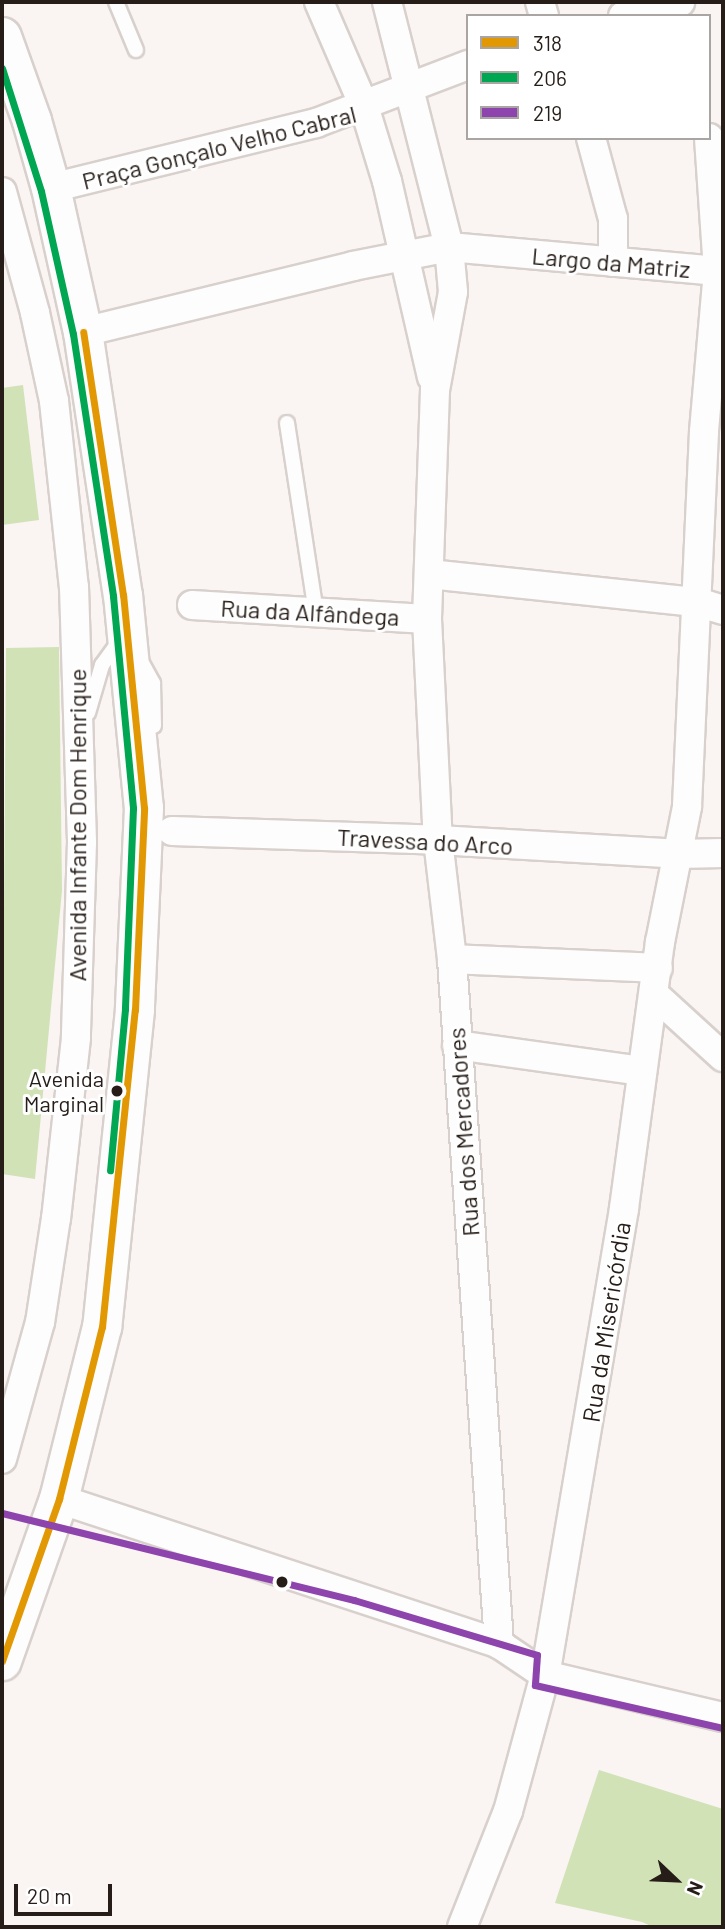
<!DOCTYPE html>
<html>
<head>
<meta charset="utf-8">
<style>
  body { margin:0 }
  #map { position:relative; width:725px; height:1929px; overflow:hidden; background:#faf4f2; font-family:Barlow,sans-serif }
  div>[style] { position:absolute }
  .green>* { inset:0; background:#d1e2b7 }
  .roads { filter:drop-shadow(2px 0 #d8d0cc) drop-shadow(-2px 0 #d8d0cc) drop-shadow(0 2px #d8d0cc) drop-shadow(0 -2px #d8d0cc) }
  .lane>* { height:14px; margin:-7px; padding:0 7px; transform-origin:7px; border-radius:7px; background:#fefdfd }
  .street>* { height:28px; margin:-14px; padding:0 14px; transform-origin:14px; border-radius:14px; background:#fefdfd }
  .secondary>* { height:38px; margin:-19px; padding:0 19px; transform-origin:19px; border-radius:19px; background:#fefdfd }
  .bus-1>* { height:7px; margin:-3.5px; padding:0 3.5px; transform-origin:3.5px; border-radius:3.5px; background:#e29802 }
  .bus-2>* { height:7px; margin:-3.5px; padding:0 3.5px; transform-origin:3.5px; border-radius:3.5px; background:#00a651 }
  .bus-3>* { height:7px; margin:-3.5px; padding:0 3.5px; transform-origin:3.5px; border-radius:3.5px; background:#8e44ad }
  .dots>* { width:19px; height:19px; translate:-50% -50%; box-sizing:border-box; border:4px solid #fff; border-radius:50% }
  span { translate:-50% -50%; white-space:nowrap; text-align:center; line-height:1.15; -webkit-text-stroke:6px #fff; paint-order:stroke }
  .bus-label { font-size:22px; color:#261d18 }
  .right { translate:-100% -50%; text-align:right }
  .street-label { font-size:24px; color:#261d18 }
  .frame { position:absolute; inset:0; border:4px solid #261d18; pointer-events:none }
  .legend { position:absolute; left:466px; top:14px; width:245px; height:126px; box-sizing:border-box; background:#fff; border:2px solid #a8a5a3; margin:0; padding:9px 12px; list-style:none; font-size:21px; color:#261d18 }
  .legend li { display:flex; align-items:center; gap:14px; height:35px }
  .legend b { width:35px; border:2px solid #a8a5a3 }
  .north { position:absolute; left:641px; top:1845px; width:70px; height:70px; -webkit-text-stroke:5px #fff; paint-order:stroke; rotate:113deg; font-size:19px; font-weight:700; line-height:28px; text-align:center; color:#261d18 }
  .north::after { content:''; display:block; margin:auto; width:24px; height:32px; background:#261d18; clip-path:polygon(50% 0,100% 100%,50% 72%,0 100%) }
  .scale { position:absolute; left:14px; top:1884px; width:98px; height:32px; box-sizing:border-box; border:4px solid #261d18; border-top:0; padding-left:9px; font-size:21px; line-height:24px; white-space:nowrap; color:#261d18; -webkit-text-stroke:5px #fff; paint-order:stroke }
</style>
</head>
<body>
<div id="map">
  <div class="green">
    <i style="clip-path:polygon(23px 385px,39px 520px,2px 525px,2px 388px)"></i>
    <i style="clip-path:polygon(59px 647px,62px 890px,35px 1179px,2px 1174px,6px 648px)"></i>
    <i style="clip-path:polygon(599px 1770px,723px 1809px,723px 1927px,653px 1927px,642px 1922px,555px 1903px)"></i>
  </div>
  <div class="roads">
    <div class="lane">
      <i style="left:116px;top:2px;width:52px;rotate:67.4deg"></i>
      <i style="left:287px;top:423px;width:192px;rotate:81.3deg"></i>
      <i style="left:143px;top:665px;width:21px;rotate:61deg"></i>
      <i style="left:153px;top:683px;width:43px;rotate:88.7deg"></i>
      <i style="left:88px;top:713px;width:50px;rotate:-73.7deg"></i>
      <i style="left:102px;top:665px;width:31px;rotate:-54deg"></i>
    </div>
    <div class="street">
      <i style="left:319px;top:2px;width:113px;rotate:66.6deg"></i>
      <i style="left:364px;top:106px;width:78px;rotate:73deg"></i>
      <i style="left:387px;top:181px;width:201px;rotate:77.1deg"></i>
      <i style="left:387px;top:2px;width:253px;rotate:75.8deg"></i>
      <i style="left:449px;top:247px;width:45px;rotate:84.9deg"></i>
      <i style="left:453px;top:292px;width:100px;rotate:100.4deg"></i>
      <i style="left:435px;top:390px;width:229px;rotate:92deg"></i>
      <i style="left:427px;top:619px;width:221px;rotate:87.2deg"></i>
      <i style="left:438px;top:840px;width:120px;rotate:83.3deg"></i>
      <i style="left:452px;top:959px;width:687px;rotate:86.07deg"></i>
      <i style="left:540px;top:2px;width:15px;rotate:74deg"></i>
      <i style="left:623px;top:16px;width:59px;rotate:-13.8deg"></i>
      <i style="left:591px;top:138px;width:84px;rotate:74.8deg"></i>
      <i style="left:613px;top:219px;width:43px;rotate:90deg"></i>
      <i style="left:709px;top:138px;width:133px;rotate:86.1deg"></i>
      <i style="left:718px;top:271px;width:5px"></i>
      <i style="left:51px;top:188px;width:273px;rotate:-13.8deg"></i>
      <i style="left:316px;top:123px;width:163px;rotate:-20.9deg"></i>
      <i style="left:2px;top:192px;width:125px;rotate:74.7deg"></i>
      <i style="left:35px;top:313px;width:90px;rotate:77.8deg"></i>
      <i style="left:54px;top:401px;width:187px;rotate:83.9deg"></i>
      <i style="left:74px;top:587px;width:255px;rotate:88.2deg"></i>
      <i style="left:82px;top:842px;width:196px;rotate:91.8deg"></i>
      <i style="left:76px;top:1038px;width:181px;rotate:96.3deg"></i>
      <i style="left:56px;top:1218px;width:105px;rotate:98.7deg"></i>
      <i style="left:40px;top:1322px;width:142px;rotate:105.5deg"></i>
      <i style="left:83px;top:332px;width:278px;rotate:-13.7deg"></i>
      <i style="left:353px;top:266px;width:98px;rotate:-11.2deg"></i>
      <i style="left:449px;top:247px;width:270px;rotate:5.1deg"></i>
      <i style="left:718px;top:271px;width:162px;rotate:95deg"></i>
      <i style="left:704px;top:432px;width:375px;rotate:92.6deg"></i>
      <i style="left:687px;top:807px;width:138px;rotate:101.3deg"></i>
      <i style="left:660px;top:942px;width:269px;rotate:97.7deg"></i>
      <i style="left:624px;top:1209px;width:473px;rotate:99.6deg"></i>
      <i style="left:545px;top:1675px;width:141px;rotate:105.2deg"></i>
      <i style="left:508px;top:1811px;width:125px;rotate:111.6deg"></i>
      <i style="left:429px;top:574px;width:269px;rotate:6deg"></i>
      <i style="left:697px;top:602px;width:27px;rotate:17deg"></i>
      <i style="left:192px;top:605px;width:235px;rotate:3.4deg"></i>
      <i style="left:172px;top:831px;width:266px;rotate:1.9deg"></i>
      <i style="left:438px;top:840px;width:240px;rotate:3.3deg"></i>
      <i style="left:678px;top:854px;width:45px;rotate:-1.3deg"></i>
      <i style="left:452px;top:959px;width:206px;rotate:2.5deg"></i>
      <i style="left:655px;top:995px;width:92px;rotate:42.4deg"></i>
      <i style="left:457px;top:1045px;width:186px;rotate:8deg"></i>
      <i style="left:59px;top:1499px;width:463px;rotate:18.2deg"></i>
      <i style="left:499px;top:1644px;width:55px;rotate:34deg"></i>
      <i style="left:545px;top:1675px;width:183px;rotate:13.3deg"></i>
    </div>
    <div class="secondary">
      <i style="left:2px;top:37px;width:89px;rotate:70.3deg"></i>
      <i style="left:32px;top:121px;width:70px;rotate:74.2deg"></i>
      <i style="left:51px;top:188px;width:148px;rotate:77.5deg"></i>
      <i style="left:83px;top:332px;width:266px;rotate:81.4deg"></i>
      <i style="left:123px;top:595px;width:214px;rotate:84.4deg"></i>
      <i style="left:144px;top:808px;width:202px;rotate:92.6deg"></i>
      <i style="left:135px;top:1010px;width:319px;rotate:95.9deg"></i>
      <i style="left:102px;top:1327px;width:177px;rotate:104deg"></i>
      <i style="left:59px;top:1499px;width:172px;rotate:109.4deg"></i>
    </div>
  </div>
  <div class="bus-1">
    <i style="left:2px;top:1661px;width:172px;rotate:-70.6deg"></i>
    <i style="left:59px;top:1499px;width:177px;rotate:-76deg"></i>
    <i style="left:102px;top:1327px;width:319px;rotate:-84.1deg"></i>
    <i style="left:135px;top:1010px;width:202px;rotate:-87.4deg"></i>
    <i style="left:144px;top:808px;width:214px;rotate:-95.6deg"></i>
    <i style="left:123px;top:595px;width:266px;rotate:-98.6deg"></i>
  </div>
  <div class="bus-2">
    <i style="left:2px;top:68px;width:129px;rotate:72.4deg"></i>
    <i style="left:41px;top:191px;width:147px;rotate:77.4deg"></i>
    <i style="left:73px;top:334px;width:265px;rotate:81.3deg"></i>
    <i style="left:113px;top:596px;width:213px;rotate:84.6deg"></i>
    <i style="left:133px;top:808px;width:201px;rotate:92.3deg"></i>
    <i style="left:125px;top:1009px;width:162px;rotate:95.3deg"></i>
  </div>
  <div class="bus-3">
    <i style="left:2px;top:1513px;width:363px;rotate:13.9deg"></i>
    <i style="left:354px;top:1600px;width:191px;rotate:16.7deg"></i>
    <i style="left:537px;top:1655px;width:30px;rotate:94deg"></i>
    <i style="left:535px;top:1685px;width:193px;rotate:12.9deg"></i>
  </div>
  <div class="dots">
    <i style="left:117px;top:1091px;background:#261d18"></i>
    <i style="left:282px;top:1582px;background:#261d18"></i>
  </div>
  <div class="bus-label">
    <span class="right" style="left:104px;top:1091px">Avenida<br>Marginal</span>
  </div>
  <div class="street-label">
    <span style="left:219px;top:147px;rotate:-14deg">Praça Gonçalo Velho Cabral</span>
    <span style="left:611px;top:262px;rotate:5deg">Largo da Matriz</span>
    <span style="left:310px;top:612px;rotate:3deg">Rua da Alfândega</span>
    <span style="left:77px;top:825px;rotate:-90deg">Avenida Infante Dom Henrique</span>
    <span style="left:425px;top:841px;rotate:3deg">Travessa do Arco</span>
    <span style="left:463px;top:1132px;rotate:-94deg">Rua dos Mercadores</span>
    <span style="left:606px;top:1322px;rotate:-81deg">Rua da Misericórdia</span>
  </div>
  <div class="frame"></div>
  <ul class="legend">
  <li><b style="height:9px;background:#e29802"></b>318</li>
  <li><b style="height:9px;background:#00a651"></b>206</li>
  <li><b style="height:9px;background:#8e44ad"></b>219</li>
  </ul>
  <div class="north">N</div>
  <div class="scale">20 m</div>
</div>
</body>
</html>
